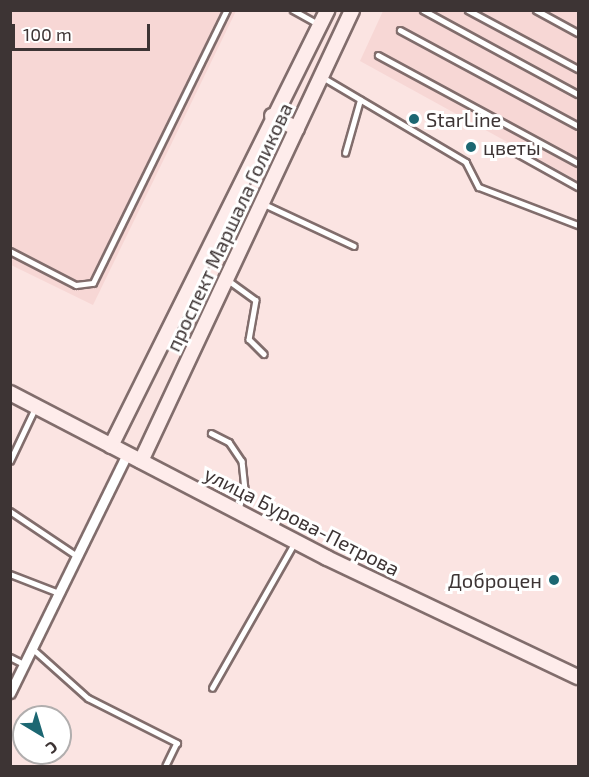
<!DOCTYPE html>
<html>
<head>
<meta charset="utf-8">
<style>
  body { margin:0 }
  #map { position:relative; width:589px; height:777px; overflow:hidden; background:#fbe4e2; font-family:"Exo 2",sans-serif }
  div>[style] { position:absolute }
  .built>* { inset:0; background:#f7d7d5 }
  .roads { filter:drop-shadow(2px 0 #816d6c) drop-shadow(-2px 0 #816d6c) drop-shadow(0 2px #816d6c) drop-shadow(0 -2px #816d6c) }
  .lane>* { height:4.5px; margin:-2.25px; padding:0 2.25px; transform-origin:2.25px; border-radius:2.25px; background:#fff }
  .street>* { height:9px; margin:-4.5px; padding:0 4.5px; transform-origin:4.5px; border-radius:4.5px; background:#fff }
  .secondary>* { height:14px; margin:-7px; padding:0 7px; transform-origin:7px; border-radius:7px; background:#feeceb }
  .dots>* { width:16px; height:16px; translate:-50% -50%; box-sizing:border-box; border:3px solid #fff; border-radius:50% }
  span { translate:-50% -50%; white-space:nowrap; text-align:center; line-height:1.15; -webkit-text-stroke:6px #fff; paint-order:stroke }
  .poi-label { font-size:20px; color:#3d3434 }
  .left { translate:0 -50%; text-align:left }
  .right { translate:-100% -50%; text-align:right }
  .street-label { font-size:20px; color:#3d3434 }
  .frame { position:absolute; inset:0; border:12px solid #3d3434; pointer-events:none }
  .north { position:absolute; left:12px; top:705px; width:60px; height:60px; box-sizing:border-box; background:#fff; border:2px solid #b1aeae; border-radius:50%; rotate:142deg; font-size:16px; font-weight:700; line-height:24px; text-align:center; color:#3d3434 }
  .north::after { content:''; display:block; margin:auto; width:21px; height:27px; background:#1c6772; clip-path:polygon(50% 0,100% 100%,50% 72%,0 100%) }
  .scale { position:absolute; left:12px; top:24px; width:138px; height:27px; box-sizing:border-box; border:3px solid #3d3434; border-top:0; padding-left:8px; font-size:18px; line-height:21px; white-space:nowrap; color:#3d3434; -webkit-text-stroke:4px #fff; paint-order:stroke }
</style>
</head>
<body>
<div id="map">
  <div class="built">
    <i style="clip-path:polygon(10px 11px,236px 11px,93px 305px,11px 265px)"></i>
    <i style="clip-path:polygon(383px 11px,578px 11px,578px 181px,360px 61px)"></i>
  </div>
  <div class="roads">
    <div class="lane">
      <i style="left:293px;top:10px;width:29px;rotate:29deg"></i>
      <i style="left:423px;top:10px;width:176px;rotate:28.5deg"></i>
      <i style="left:468px;top:10px;width:125px;rotate:28.2deg"></i>
      <i style="left:536px;top:10px;width:48px;rotate:28.7deg"></i>
      <i style="left:400px;top:30px;width:202px;rotate:28.3deg"></i>
      <i style="left:378px;top:55px;width:227px;rotate:28.4deg"></i>
      <i style="left:324px;top:78px;width:165px;rotate:30.6deg"></i>
      <i style="left:466px;top:162px;width:28px;rotate:63deg"></i>
      <i style="left:479px;top:187px;width:106px;rotate:21deg"></i>
      <i style="left:345px;top:153px;width:55px;rotate:-74.2deg"></i>
      <i style="left:517px;top:153px;width:70px;rotate:29.1deg"></i>
      <i style="left:264px;top:204px;width:99px;rotate:25deg"></i>
      <i style="left:10px;top:251px;width:74px;rotate:27.3deg"></i>
      <i style="left:76px;top:285px;width:17px;rotate:-7deg"></i>
      <i style="left:93px;top:283px;width:304px;rotate:-63.9deg"></i>
      <i style="left:228px;top:280px;width:34px;rotate:36deg"></i>
      <i style="left:256px;top:300px;width:40px;rotate:100deg"></i>
      <i style="left:249px;top:339px;width:21px;rotate:45deg"></i>
      <i style="left:211px;top:433px;width:20px;rotate:27deg"></i>
      <i style="left:229px;top:442px;width:23px;rotate:56deg"></i>
      <i style="left:242px;top:461px;width:27px;rotate:84deg"></i>
      <i style="left:245px;top:488px;width:22px;rotate:106deg"></i>
      <i style="left:10px;top:461px;width:59px;rotate:-64.7deg"></i>
      <i style="left:10px;top:511px;width:81px;rotate:33.9deg"></i>
      <i style="left:10px;top:574px;width:53px;rotate:21.2deg"></i>
      <i style="left:32px;top:648px;width:75px;rotate:41.8deg"></i>
      <i style="left:88px;top:698px;width:100px;rotate:26.8deg"></i>
      <i style="left:177px;top:743px;width:25px;rotate:116deg"></i>
      <i style="left:10px;top:657px;width:16px;rotate:27deg"></i>
      <i style="left:212px;top:688px;width:168px;rotate:-60.4deg"></i>
    </div>
    <div class="street">
      <i style="left:10px;top:693px;width:266px;rotate:-63.9deg"></i>
    </div>
    <div class="secondary">
      <i style="left:272px;top:116px;width:28px;rotate:27deg"></i>
      <i style="left:10px;top:393px;width:357px;rotate:27.5deg"></i>
      <i style="left:327px;top:558px;width:278px;rotate:25.4deg"></i>
      <i style="left:111px;top:446px;width:487px;rotate:-63.6deg"></i>
      <i style="left:141px;top:461px;width:498px;rotate:-64.9deg"></i>
    </div>
  </div>
  <div class="dots">
    <i style="left:414px;top:119px;background:#1c6772"></i>
    <i style="left:471px;top:147px;background:#1c6772"></i>
    <i style="left:554px;top:580px;background:#1c6772"></i>
  </div>
  <div class="poi-label">
    <span class="left" style="left:426px;top:119px">StarLine</span>
    <span class="left" style="left:483px;top:147px">цветы</span>
    <span class="right" style="left:542px;top:580px">Доброцен</span>
  </div>
  <div class="street-label">
    <span style="left:229px;top:227px;rotate:-65deg">проспект Маршала Голикова</span>
    <span style="left:302px;top:521px;rotate:27deg">улица Бурова-Петрова</span>
  </div>
  <div class="frame"></div>
  <div class="north">С</div>
  <div class="scale">100 m</div>
</div>
</body>
</html>
